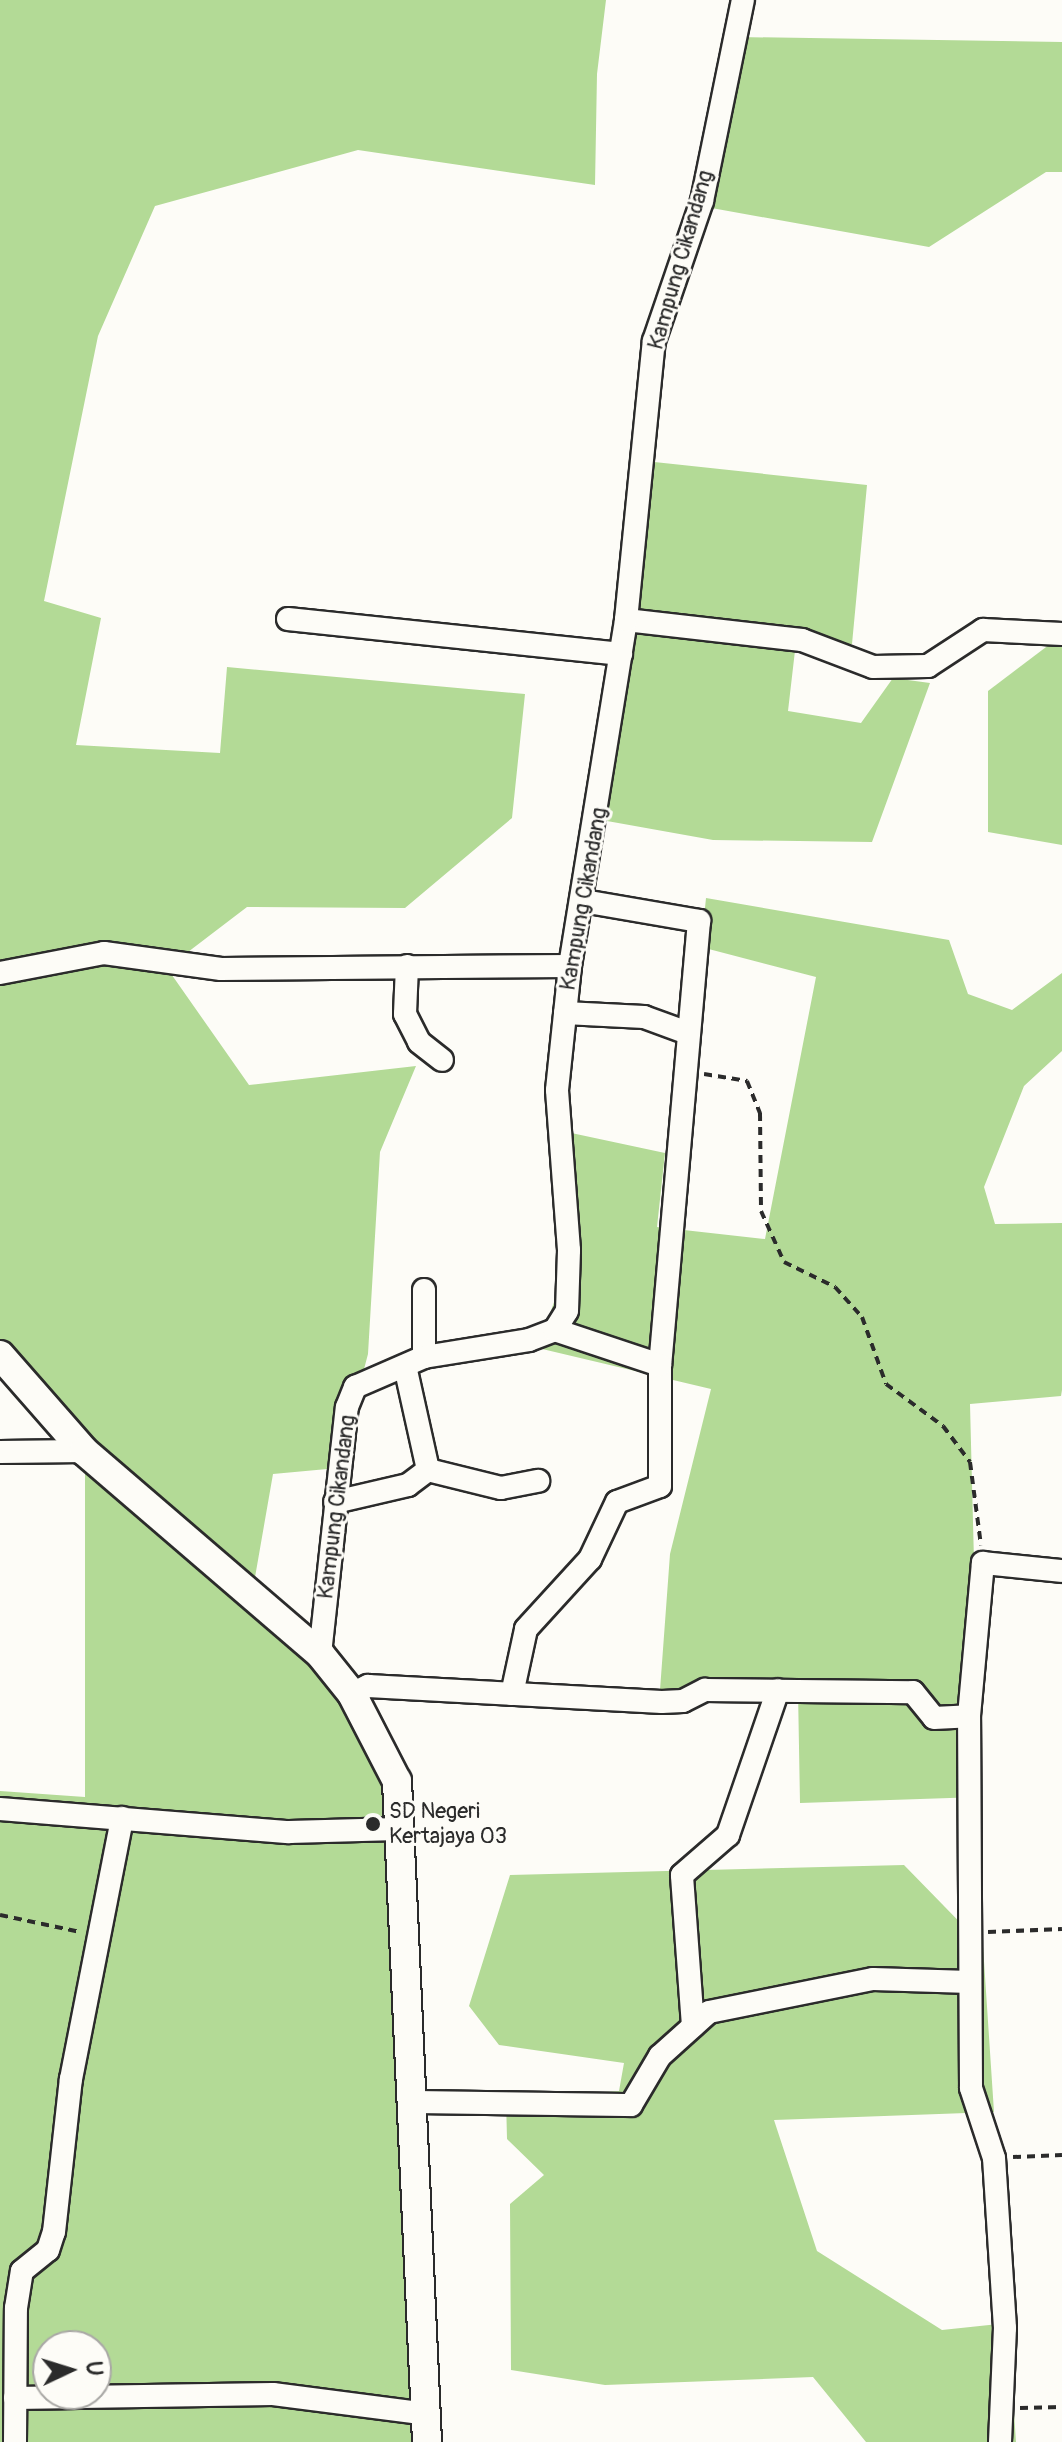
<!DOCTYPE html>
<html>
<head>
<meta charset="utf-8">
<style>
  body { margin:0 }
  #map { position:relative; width:1062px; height:2442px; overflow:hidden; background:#fdfcf7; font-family:Pangolin,sans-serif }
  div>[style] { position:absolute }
  .green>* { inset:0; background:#b3da96 }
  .path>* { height:4px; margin-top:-2px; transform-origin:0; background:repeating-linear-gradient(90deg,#2b2b2b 0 8px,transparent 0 14px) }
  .roads { filter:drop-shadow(2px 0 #2b2b2b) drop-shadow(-2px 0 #2b2b2b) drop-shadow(0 2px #2b2b2b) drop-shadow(0 -2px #2b2b2b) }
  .minor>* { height:22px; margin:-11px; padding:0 11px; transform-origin:11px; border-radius:11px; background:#fdfcf7 }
  .tertiary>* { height:28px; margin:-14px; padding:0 14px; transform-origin:14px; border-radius:14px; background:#fdfcf7 }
  .dots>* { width:22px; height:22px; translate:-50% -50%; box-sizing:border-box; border:4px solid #fdfcf7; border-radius:50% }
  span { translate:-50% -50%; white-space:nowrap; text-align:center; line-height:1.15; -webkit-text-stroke:6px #fdfcf7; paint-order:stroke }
  .street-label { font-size:22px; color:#2b2b2b }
  .poi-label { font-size:22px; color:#2b2b2b }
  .left { translate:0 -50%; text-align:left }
  .north { position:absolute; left:32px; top:2330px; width:80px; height:80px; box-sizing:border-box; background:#fdfcf7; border:2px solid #a9a8a5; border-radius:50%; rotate:86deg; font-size:22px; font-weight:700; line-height:32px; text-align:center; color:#2b2b2b }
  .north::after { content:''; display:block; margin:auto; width:28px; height:36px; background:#2b2b2b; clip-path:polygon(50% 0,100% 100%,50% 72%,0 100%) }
</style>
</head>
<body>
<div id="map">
  <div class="green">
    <i style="clip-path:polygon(evenodd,0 0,606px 0,597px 74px,595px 185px,358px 150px,155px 206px,98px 336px,44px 601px,101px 618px,76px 745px,220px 753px,227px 667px,525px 694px,512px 818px,405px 908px,247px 907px,167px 968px,249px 1085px,416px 1066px,380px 1152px,368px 1354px,338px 1468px,273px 1474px,254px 1583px,400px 1780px,423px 2442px,0 2442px,0 1791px,85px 1797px,85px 1442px,0 1346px,0 0,48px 2346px,96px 2346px,96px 2394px,48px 2394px,48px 2346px)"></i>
    <i style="clip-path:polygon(739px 37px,1062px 42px,1062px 172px,1046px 172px,929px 247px,695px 205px)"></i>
    <i style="clip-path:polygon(645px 461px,867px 485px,852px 644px,796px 642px,788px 711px,861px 723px,893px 678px,930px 683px,872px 842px,713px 840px,607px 821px)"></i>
    <i style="clip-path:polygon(1062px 635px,1062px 845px,988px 832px,988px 691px)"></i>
    <i style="clip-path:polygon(706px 898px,949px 940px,968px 994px,1012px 1010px,1062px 973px,1062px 1051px,1024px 1086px,984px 1187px,995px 1224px,1062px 1223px,1062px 1390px,1061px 1396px,970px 1404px,980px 1797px,800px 1803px,798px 1691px,660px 1690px,670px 1554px,711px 1389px,538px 1348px,575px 1242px,562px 1131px,665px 1153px,657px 1227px,765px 1239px,816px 977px,701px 947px)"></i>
    <i style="clip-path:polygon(904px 1865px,983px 1946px,994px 2112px,774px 2120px,817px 2251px,942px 2330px,1008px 2323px,1016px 2442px,866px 2442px,813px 2377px,605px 2385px,511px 2370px,510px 2204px,544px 2175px,507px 2139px,506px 2099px,619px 2091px,624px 2063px,499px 2045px,469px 2006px,510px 1875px)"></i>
  </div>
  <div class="path">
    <i style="left:704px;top:1074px;width:44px;rotate:9.2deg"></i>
    <i style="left:747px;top:1081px;width:35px;rotate:68deg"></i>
    <i style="left:760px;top:1113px;width:98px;rotate:89.4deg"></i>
    <i style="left:761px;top:1211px;width:56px;rotate:65.7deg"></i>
    <i style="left:784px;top:1262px;width:57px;rotate:26.1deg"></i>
    <i style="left:835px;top:1287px;width:40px;rotate:48deg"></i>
    <i style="left:862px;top:1317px;width:71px;rotate:70.3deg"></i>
    <i style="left:886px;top:1384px;width:71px;rotate:36.4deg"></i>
    <i style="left:943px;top:1426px;width:45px;rotate:53.1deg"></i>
    <i style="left:970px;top:1462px;width:84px;rotate:82.5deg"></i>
    <i style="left:0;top:1915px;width:82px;rotate:12deg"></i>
    <i style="left:988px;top:1932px;width:74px;rotate:-2.3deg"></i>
    <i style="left:1013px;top:2157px;width:49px;rotate:-2.3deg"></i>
    <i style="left:1020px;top:2408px;width:42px;rotate:-1.4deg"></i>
  </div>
  <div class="roads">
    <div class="minor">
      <i style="left:288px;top:619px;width:335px;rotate:6deg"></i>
      <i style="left:626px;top:620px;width:177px;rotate:6.5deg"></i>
      <i style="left:802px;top:640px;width:76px;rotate:20.8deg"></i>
      <i style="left:873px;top:667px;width:55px;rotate:-1deg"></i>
      <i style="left:928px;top:666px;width:66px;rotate:-33.2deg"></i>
      <i style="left:983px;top:630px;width:79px;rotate:2.9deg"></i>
      <i style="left:583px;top:901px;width:118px;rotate:9.8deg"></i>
      <i style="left:699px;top:921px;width:446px;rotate:95deg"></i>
      <i style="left:407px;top:966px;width:48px;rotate:92.4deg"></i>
      <i style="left:405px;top:1014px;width:31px;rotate:63deg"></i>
      <i style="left:419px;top:1042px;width:29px;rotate:38deg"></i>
      <i style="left:0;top:973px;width:106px;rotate:-10.9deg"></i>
      <i style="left:104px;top:953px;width:118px;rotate:7.8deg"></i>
      <i style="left:221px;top:969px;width:349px;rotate:-0.5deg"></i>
      <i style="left:565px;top:1013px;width:79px;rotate:2.9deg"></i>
      <i style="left:644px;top:1017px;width:47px;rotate:20deg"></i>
      <i style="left:424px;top:1357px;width:67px;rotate:-90deg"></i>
      <i style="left:405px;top:1366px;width:107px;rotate:77.5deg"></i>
      <i style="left:0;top:1452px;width:84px;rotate:-0.7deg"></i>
      <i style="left:335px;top:1502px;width:75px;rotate:-13.1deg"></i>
      <i style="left:408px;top:1485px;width:25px;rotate:-37deg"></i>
      <i style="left:428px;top:1470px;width:75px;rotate:13.9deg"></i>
      <i style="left:501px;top:1488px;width:38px;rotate:-11deg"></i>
      <i style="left:320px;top:1654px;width:248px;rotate:-83.8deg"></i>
      <i style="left:347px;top:1407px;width:22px;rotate:-68deg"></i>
      <i style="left:355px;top:1387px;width:75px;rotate:-23.5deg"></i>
      <i style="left:424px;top:1357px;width:106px;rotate:-9.2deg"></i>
      <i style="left:529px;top:1340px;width:28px;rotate:-21deg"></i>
      <i style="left:555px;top:1330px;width:22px;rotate:-58deg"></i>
      <i style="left:567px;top:1311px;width:61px;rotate:-88.1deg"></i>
      <i style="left:569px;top:1250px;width:160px;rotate:-94.3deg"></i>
      <i style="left:557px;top:1090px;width:125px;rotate:-84deg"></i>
      <i style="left:570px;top:966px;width:351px;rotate:-80.8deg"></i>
      <i style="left:626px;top:620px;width:280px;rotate:-84.3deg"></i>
      <i style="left:654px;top:341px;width:148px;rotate:-71.1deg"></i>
      <i style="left:702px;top:201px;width:205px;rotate:-78.5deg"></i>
      <i style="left:352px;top:1694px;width:18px;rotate:-27deg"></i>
      <i style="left:368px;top:1686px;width:294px;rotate:3.1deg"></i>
      <i style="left:662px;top:1702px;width:21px;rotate:-3deg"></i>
      <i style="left:683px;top:1701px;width:25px;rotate:-27deg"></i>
      <i style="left:705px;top:1690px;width:208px;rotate:0.6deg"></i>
      <i style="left:913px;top:1692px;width:33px;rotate:51deg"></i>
      <i style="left:934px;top:1718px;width:35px;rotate:-3deg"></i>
      <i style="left:512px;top:1694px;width:66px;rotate:-77.8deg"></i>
      <i style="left:526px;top:1629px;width:95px;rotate:-47.6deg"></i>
      <i style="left:590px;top:1559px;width:63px;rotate:-64.7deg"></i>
      <i style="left:617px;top:1502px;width:46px;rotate:-20.4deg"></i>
      <i style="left:660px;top:1486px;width:121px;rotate:-90deg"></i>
      <i style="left:660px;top:1365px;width:111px;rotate:-161.6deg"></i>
      <i style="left:0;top:1809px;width:290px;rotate:4.6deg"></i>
      <i style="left:289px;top:1832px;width:109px;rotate:-1.6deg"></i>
      <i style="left:693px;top:2026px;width:151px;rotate:-94.2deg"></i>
      <i style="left:682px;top:1875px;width:61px;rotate:-41deg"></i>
      <i style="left:728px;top:1835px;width:153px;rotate:-71deg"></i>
      <i style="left:410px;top:2102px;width:221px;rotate:0.8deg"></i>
      <i style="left:631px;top:2105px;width:57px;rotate:-59.4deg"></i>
      <i style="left:660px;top:2056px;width:66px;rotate:-41.9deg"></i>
      <i style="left:709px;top:2012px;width:167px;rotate:-11.4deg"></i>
      <i style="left:873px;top:1979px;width:97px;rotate:1.8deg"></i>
      <i style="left:15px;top:2398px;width:258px;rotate:-0.9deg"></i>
      <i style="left:273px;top:2394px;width:155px;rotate:7.4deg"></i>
      <i style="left:15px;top:2442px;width:134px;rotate:-89.6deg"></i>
      <i style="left:16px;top:2308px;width:37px;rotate:-81deg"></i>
      <i style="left:22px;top:2271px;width:33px;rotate:-39deg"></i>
      <i style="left:48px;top:2250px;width:19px;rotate:-72deg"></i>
      <i style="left:54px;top:2232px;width:154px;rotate:-83.7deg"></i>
      <i style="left:71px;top:2079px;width:266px;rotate:-78.9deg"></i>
      <i style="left:1000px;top:2442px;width:114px;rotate:-87.5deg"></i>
      <i style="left:1005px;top:2328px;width:170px;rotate:-93.7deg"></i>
      <i style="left:994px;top:2158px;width:74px;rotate:-108.2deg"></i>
      <i style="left:971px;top:2088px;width:372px;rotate:-90.3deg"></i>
      <i style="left:969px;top:1716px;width:154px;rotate:-84.8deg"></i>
      <i style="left:983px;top:1563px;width:79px;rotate:5.8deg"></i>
    </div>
    <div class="tertiary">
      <i style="left:0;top:1355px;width:128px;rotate:48.8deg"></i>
      <i style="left:84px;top:1451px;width:311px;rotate:40.7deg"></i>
      <i style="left:320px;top:1654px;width:51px;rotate:51.3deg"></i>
      <i style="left:352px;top:1694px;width:98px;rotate:62.7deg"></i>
      <i style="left:397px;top:1781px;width:662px;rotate:87.4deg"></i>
    </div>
  </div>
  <div class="dots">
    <i style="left:373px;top:1824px;background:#2b2b2b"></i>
  </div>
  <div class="street-label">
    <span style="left:681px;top:260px;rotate:-74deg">Kampung Cikandang</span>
    <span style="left:584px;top:899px;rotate:-80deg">Kampung Cikandang</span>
    <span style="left:337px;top:1507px;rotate:-83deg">Kampung Cikandang</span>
  </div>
  <div class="poi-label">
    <span class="left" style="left:389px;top:1824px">SD Negeri<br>Kertajaya 03</span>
  </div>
  <div class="north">U</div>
</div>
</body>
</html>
